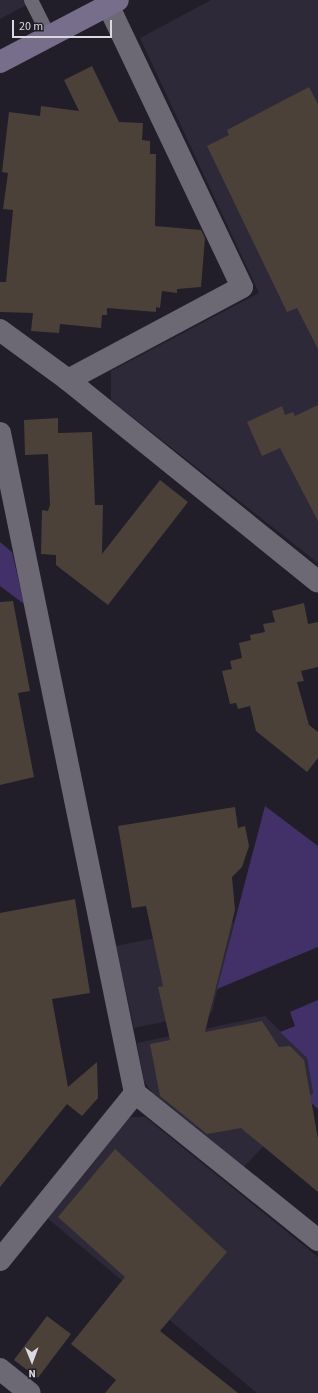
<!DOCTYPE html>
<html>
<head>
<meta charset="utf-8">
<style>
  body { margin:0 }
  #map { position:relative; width:318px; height:1393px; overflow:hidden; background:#211e29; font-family:"Source Sans 3",sans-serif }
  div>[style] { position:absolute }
  .built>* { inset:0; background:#2d2938 }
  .green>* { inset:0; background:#423068 }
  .building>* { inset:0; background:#4b4139; transform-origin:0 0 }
  .lane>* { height:14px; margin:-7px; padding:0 7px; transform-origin:7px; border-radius:7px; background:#6c6975 }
  .street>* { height:22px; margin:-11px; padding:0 11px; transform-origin:11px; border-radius:11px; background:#6c6975 }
  .secondary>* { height:22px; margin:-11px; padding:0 11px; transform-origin:11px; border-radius:11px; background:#766e8b }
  span { translate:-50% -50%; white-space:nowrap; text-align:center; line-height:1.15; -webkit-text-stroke:3.5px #211e29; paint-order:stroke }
  .north { position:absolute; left:12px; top:1341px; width:40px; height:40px; -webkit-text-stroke:3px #211e29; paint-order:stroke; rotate:179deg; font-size:11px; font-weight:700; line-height:16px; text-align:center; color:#dad9e0 }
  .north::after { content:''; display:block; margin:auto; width:14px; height:18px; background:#dad9e0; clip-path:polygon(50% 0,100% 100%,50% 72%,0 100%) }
  .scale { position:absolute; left:12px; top:20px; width:100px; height:18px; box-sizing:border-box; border:2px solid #dad9e0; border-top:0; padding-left:5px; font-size:12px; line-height:14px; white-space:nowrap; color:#dad9e0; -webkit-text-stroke:3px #211e29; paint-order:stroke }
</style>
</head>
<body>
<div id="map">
  <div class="built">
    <i style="clip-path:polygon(0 0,36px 0,0 19px)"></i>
    <i style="clip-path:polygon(211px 0,318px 0,318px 563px,111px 400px,111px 371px,259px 293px,140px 38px)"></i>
    <i style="clip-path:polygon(234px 922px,212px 1012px,134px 1028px,116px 946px)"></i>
    <i style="clip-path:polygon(265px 1016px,307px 1058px,313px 1093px,244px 1167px,153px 1094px,144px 1081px,137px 1043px)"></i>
    <i style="clip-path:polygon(129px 1117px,145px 1117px,318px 1257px,318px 1393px,257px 1393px,47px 1218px)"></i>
  </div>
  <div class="green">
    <i style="clip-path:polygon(0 542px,12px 552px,24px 604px,0 586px)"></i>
    <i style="clip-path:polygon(265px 806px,318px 846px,318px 947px,217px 989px)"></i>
    <i style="clip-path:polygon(318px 1000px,318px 1109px,307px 1099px,313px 1093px,307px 1058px,280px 1032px,295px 1026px,290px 1012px)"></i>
  </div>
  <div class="building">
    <i style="clip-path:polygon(92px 66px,119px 122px,143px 123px,142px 140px,150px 141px,150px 154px,156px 154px,155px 226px,201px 230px,205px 238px,201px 287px,177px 289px,177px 293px,162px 291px,160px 308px,156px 307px,156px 312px,107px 308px,107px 315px,102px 315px,101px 328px,60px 324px,59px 333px,31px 331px,33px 313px,0 312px,0 282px,6px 282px,13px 210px,3px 209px,8px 173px,2px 172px,9px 112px,40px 116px,41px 106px,79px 111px,64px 80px)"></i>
    <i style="clip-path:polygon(309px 87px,318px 104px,318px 349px,297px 308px,287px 312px,207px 146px,229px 135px,227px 130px)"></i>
    <i style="clip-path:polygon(318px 405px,318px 521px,280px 448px,262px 456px,247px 422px,282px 406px,285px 415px,293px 412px,295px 416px)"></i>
    <i style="clip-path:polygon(58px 418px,58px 433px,92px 432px,95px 505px,103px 505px,102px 554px,160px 480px,188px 502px,108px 605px,56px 565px,56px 555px,41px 554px,42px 510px,48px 511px,50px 505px,48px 454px,25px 455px,24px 420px)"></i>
    <i style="clip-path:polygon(13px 601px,30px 691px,18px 693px,34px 777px,0 785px,0 602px)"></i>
    <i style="clip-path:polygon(304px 603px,308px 624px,318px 622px,318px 667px,301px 671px,304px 681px,297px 682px,309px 725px,318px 732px,318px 758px,307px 772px,256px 731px,250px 706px,238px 709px,236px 703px,230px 704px,222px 671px,232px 669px,230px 661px,242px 658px,239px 643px,251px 640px,250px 635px,265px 632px,263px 624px,275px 622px,272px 611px)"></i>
    <i style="clip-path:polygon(235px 807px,238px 828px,245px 826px,249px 846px,242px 867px,232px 877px,235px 910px,205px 1032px,262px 1021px,279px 1047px,290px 1046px,304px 1060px,318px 1139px,318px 1192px,241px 1128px,207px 1134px,160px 1096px,150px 1044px,170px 1040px,158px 987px,163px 986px,146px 906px,132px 908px,118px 826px)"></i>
    <i style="clip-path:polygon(75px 899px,90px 993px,52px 999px,68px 1087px,97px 1062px,98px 1098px,82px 1116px,67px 1104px,0 1187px,0 913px)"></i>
    <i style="clip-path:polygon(115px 1149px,227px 1252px,160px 1331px,238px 1393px,105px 1393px,116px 1380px,71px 1344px,125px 1277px,58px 1217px)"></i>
    <i style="left:47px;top:1316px;width:30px;height:55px;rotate:37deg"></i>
  </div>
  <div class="lane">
    <i style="left:31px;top:0;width:40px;rotate:63.4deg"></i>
  </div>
  <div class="street">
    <i style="left:0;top:330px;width:84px;rotate:36.3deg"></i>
    <i style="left:68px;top:380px;width:321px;rotate:38.9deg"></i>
    <i style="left:68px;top:380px;width:197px;rotate:-28.1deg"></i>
    <i style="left:242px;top:287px;width:312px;rotate:-115.4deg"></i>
    <i style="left:0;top:433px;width:674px;rotate:78.44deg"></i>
    <i style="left:135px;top:1093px;width:235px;rotate:38.8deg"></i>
    <i style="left:0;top:1260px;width:215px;rotate:-51deg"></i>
    <i style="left:0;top:1369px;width:38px;rotate:39deg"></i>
  </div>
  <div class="secondary">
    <i style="left:0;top:62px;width:133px;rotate:-27.7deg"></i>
  </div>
  <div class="north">N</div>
  <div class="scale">20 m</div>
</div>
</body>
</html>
